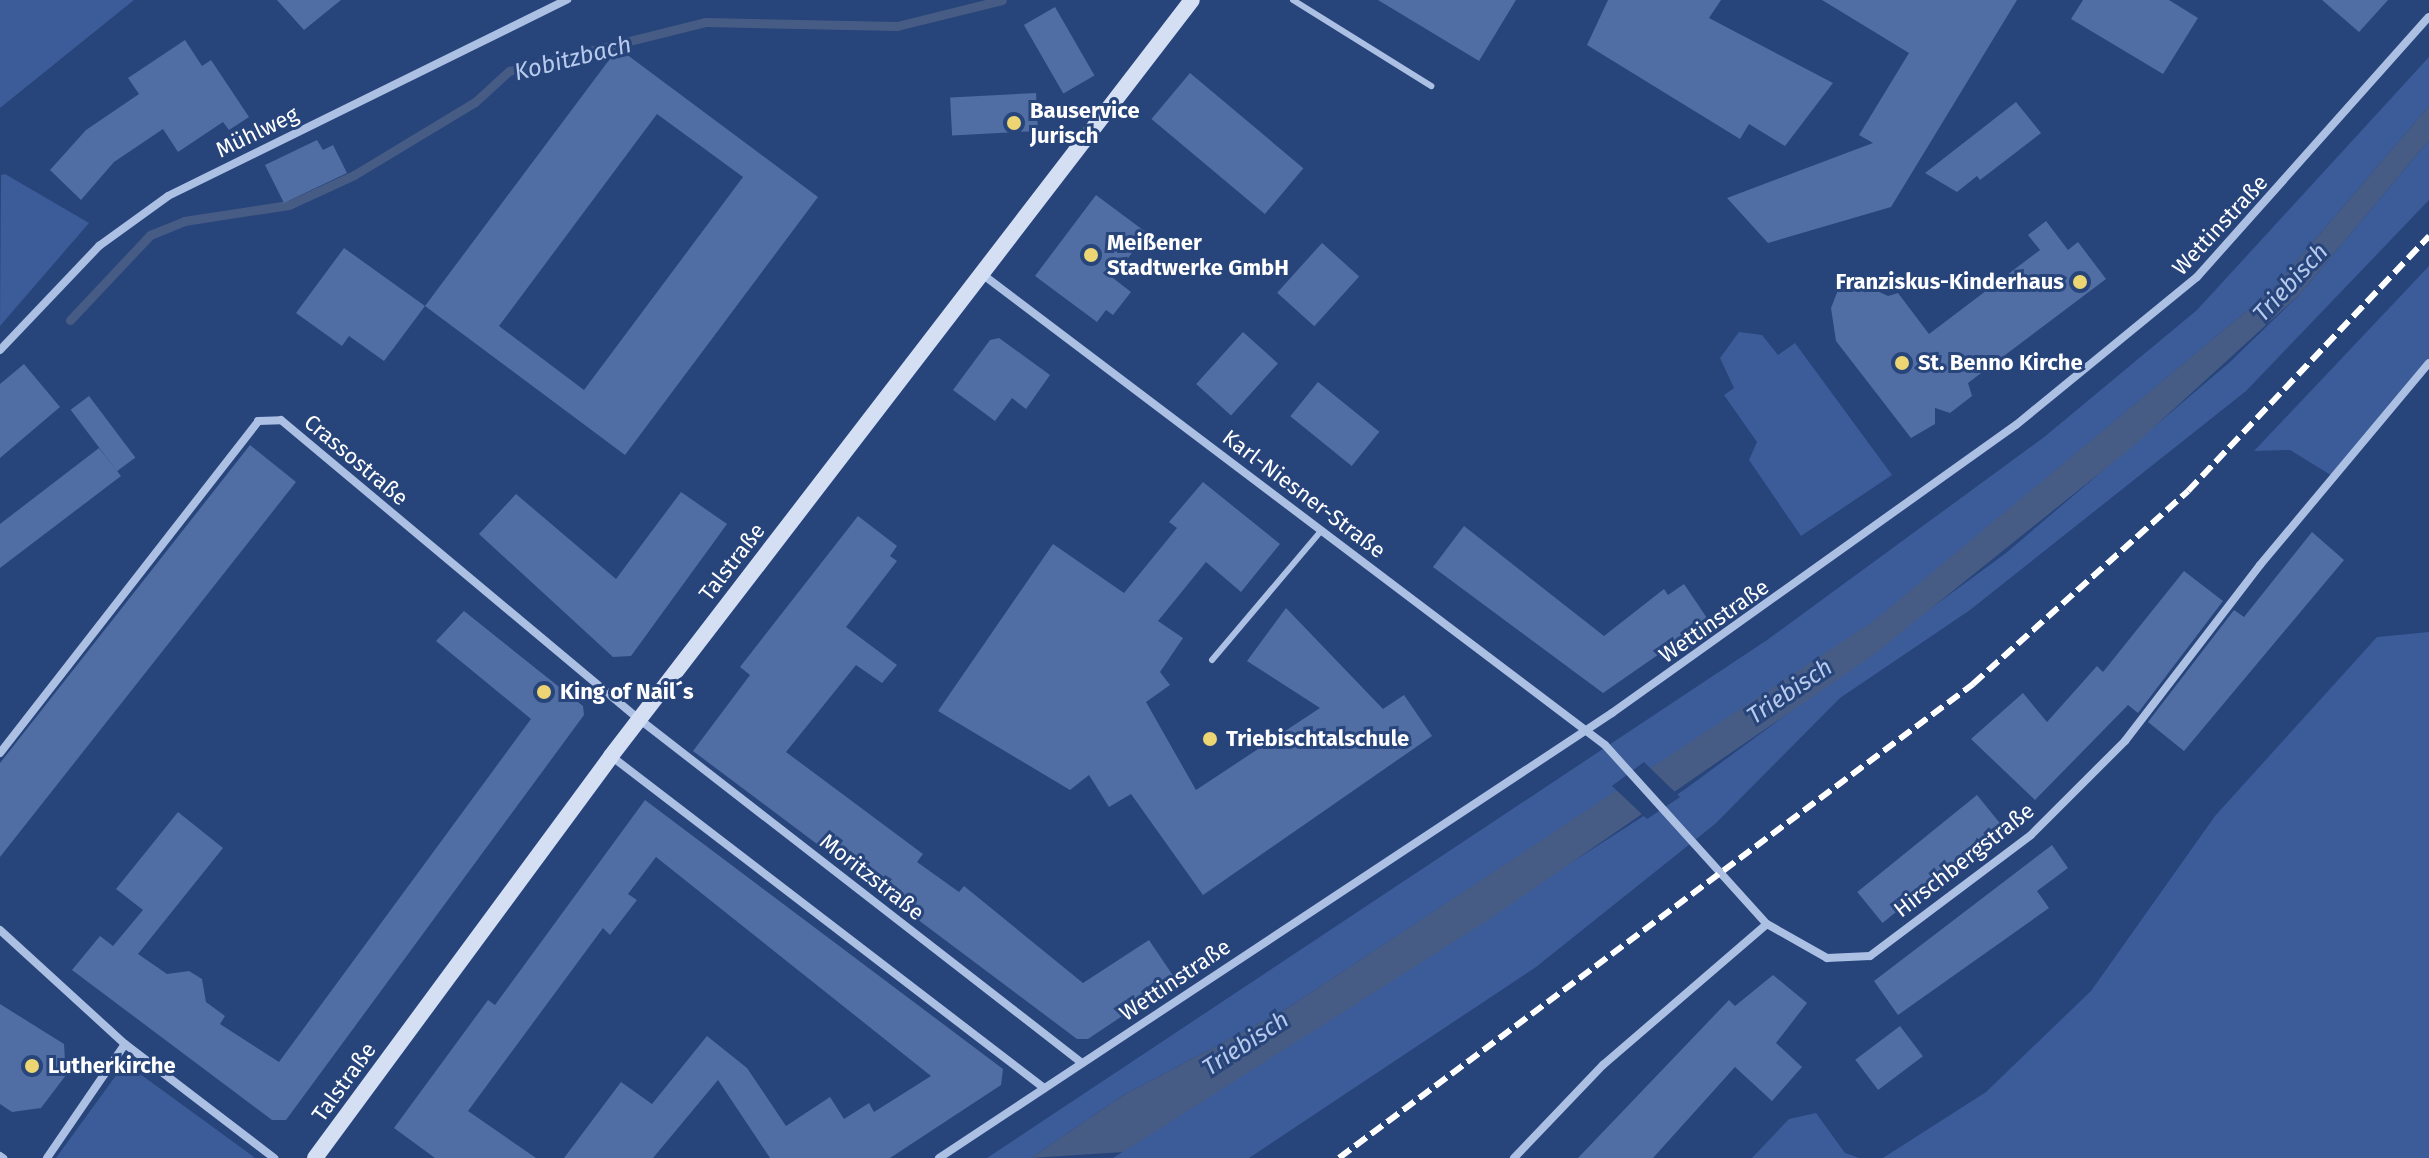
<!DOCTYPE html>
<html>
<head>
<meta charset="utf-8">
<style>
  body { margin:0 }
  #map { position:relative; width:2429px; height:1158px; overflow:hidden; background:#27447b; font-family:"Fira Sans",sans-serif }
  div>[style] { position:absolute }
  .green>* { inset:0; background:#3b5c99 }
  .water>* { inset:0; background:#475c84 }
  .pier>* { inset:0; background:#27447b }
  .stream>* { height:9px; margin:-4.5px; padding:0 4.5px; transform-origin:4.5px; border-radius:4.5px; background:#475c84 }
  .building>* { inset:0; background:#506da4; transform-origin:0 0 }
  .lane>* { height:6px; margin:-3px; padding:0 3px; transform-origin:3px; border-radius:3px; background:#acc0e4 }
  .street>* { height:8px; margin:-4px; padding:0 4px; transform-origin:4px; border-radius:4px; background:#acc0e4 }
  .secondary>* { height:16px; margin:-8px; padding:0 8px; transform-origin:8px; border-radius:8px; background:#d4dff4 }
  .rail>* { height:6px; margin-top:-3px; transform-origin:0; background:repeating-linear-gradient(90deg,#fff 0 14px,transparent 0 20px) }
  .dots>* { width:22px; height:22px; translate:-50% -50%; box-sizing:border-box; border:4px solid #27447b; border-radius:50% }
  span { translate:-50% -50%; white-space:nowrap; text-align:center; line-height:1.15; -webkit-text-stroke:6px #27447b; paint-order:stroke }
  .poi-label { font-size:22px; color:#fff; font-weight:700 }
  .left { translate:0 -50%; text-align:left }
  .right { translate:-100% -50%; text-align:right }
  .street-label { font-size:22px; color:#fff }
  .water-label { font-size:24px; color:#b7caec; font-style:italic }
</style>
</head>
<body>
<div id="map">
  <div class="green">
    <i style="clip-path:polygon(0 0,134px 0,0 108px)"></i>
    <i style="clip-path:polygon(2429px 57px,2429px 106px,2273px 289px,1875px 621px,1286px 1009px,1122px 1096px,1031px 1158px,987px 1158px,1767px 640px,2043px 438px,2197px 310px)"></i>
    <i style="clip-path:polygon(2429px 140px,2429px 200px,2246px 391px,1970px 610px,1840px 698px,1715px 824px,1536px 967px,1249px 1158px,1113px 1158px,1684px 790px,2006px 553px,2230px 362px,2300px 294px)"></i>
    <i style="clip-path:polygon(5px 174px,89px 223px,0 326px,1px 175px)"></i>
    <i style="clip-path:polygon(2429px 266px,2429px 363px,2334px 477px,2290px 450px,2254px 451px)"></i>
    <i style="clip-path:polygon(1739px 332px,1762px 335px,1778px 355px,1795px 343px,1892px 475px,1801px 536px,1749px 460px,1757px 442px,1724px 395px,1734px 388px,1720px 358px)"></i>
    <i style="clip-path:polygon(2429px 632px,2429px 1158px,1883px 1158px,1986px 1092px,2091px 991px,2215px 816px,2377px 637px)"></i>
    <i style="clip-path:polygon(125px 1063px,254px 1157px,253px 1158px,56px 1158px)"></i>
    <i style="clip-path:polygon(1816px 1113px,1845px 1153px,1859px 1158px,1752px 1158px,1789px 1119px)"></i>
  </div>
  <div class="water">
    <i style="clip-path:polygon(2429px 106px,2429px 140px,2300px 294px,2131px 448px,1873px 655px,1488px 920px,1123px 1152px,1031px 1158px,1122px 1096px,1286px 1009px,1875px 620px,2273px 289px)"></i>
  </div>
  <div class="pier">
    <i style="clip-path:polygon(1644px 762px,1680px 797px,1647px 819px,1612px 786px)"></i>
  </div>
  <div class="stream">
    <i style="left:70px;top:320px;width:117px;rotate:-46.7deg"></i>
    <i style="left:150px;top:235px;width:37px;rotate:-22deg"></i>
    <i style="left:184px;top:221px;width:106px;rotate:-8.7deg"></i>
    <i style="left:289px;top:205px;width:72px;rotate:-24.8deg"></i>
    <i style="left:354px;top:175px;width:141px;rotate:-31.1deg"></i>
    <i style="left:475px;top:102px;width:46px;rotate:-42.4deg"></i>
    <i style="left:509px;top:71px;width:202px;rotate:-14deg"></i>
    <i style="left:705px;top:22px;width:192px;rotate:1.2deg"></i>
    <i style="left:897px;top:26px;width:108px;rotate:-13.9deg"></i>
  </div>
  <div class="building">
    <i style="clip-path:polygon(277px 0,341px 0,304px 30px)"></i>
    <i style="clip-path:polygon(1378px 0,1516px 0,1479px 61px)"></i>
    <i style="clip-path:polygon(1608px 0,1721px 0,1709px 18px,1833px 83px,1785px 146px,1749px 124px,1740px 139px,1587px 45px)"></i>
    <i style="clip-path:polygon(1822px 0,2017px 0,1891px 207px,1768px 243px,1727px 198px,1873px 143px,1859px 135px,1909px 53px)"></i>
    <i style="clip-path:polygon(2083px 0,2169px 0,2198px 18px,2163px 74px,2071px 19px)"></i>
    <i style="clip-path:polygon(2322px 0,2388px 0,2359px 32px)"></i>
    <i style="left:1055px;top:7px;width:79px;height:36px;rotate:60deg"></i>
    <i style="clip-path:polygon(185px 40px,202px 66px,211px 60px,249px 117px,229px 130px,223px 122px,178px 152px,163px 129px,114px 162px,81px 200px,50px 170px,86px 130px,139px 94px,128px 78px)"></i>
    <i style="clip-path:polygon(evenodd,618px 48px,818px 197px,625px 455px,425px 306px,618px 48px,657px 114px,743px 177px,584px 390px,499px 326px,657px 114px)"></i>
    <i style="left:1190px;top:73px;width:148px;height:60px;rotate:40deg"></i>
    <i style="left:1036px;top:93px;width:38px;height:86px;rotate:87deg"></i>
    <i style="clip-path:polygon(2016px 102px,2041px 133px,1980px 180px,1977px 176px,1957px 192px,1925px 173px)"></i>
    <i style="clip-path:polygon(317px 140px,323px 150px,333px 145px,347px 173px,284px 203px,265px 165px)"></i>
    <i style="clip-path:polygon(1096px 195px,1147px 233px,1113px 278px,1131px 292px,1113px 315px,1106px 310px,1097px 322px,1035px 276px)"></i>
    <i style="clip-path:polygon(2046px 221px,2068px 250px,2078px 242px,2106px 279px,1968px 383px,1972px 396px,1950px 413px,1935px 408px,1935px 424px,1911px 438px,1836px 341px,1831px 308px,1838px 290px,1860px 283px,1888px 296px,1898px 293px,1929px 334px,2040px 250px,2028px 235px)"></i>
    <i style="left:1322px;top:243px;width:50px;height:67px;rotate:42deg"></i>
    <i style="clip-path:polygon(344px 248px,425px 306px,384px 361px,349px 336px,342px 346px,296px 313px)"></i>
    <i style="left:1243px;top:332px;width:47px;height:70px;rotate:42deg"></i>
    <i style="clip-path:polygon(999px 338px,1050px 375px,1026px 409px,1012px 398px,995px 421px,953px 390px,990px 340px)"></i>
    <i style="clip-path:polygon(24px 364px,60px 407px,0 458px,0 384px)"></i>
    <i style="left:1318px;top:382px;width:79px;height:44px;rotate:39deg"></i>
    <i style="left:89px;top:396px;width:77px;height:23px;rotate:53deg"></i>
    <i style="clip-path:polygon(250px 445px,296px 482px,0 857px,0 763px)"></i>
    <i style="clip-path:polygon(99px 448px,121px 476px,0 568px,0 524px)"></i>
    <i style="clip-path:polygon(1203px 482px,1280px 544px,1241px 592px,1206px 562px,1158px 621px,1183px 638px,1160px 672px,1170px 685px,1146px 702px,1196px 790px,1320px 708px,1247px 661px,1286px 608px,1383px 709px,1404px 695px,1432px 736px,1203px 895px,1131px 794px,1109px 807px,1089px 775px,1070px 790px,938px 711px,1053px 544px,1124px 593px,1177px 528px,1169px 522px)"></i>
    <i style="clip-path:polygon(681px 492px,727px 524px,631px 656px,613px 657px,479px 534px,516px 494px,616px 579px)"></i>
    <i style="clip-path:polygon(858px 516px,897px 546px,890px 556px,897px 561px,846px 627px,897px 665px,882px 683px,856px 665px,786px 752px,923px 854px,917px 862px,959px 892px,964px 886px,1083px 983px,1149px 940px,1176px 980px,1088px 1039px,1077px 1039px,693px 751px,750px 675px,740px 667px)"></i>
    <i style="clip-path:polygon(1464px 526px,1604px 636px,1664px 589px,1668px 595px,1684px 584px,1709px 621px,1691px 632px,1698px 643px,1683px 654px,1675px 643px,1603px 693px,1433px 567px)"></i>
    <i style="clip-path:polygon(2312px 532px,2344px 560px,2184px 751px,2148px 722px,2234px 610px,2244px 617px)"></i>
    <i style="clip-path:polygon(2184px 571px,2223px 601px,2138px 713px,2128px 705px,2035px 800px,1971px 739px,2023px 693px,2047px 722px,2097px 666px,2103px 672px)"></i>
    <i style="clip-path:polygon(464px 611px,583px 706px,584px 715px,286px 1120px,272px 1120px,72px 970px,100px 936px,113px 946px,143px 910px,116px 889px,178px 812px,223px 848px,138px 954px,167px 974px,189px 971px,202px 979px,206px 1002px,225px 1016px,220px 1024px,279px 1062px,531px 719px,436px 641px)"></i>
    <i style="left:1977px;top:795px;width:40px;height:154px;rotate:51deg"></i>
    <i style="clip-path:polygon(645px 800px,1003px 1069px,1001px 1085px,890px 1158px,770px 1158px,718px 1080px,653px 1158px,564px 1158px,621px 1082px,652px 1104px,707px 1036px,747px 1068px,786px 1126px,830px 1097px,844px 1119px,869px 1103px,874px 1112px,931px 1076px,656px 857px,628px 894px,637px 900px,610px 935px,603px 928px,468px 1111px,536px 1158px,435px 1158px,394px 1128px,488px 1000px,495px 1005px)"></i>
    <i style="clip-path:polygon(2052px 845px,2068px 868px,2037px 891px,2049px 908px,1898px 1015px,1874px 981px)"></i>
    <i style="clip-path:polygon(1773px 975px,1807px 1003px,1776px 1043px,1802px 1067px,1772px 1101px,1735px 1067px,1653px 1158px,1578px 1158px,1729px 1000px,1735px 1006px)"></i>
    <i style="clip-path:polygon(0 1004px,64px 1044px,66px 1075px,41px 1108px,12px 1112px,0 1104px)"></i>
    <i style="left:1900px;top:1026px;width:38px;height:56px;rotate:53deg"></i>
  </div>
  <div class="lane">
    <i style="left:1293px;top:0;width:163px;rotate:31.9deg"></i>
    <i style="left:1212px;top:660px;width:170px;rotate:-49.8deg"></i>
  </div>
  <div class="street">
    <i style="left:982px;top:274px;width:781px;rotate:37.09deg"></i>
    <i style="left:1605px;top:745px;width:241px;rotate:47.9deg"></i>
    <i style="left:1767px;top:924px;width:69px;rotate:29.5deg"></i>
    <i style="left:1827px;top:958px;width:43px;rotate:-2.7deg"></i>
    <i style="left:1870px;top:956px;width:201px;rotate:-36.9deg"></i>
    <i style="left:2031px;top:835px;width:133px;rotate:-45deg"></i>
    <i style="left:2125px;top:741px;width:222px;rotate:-52.5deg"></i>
    <i style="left:2260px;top:565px;width:263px;rotate:-50.1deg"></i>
    <i style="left:0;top:350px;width:144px;rotate:-46.4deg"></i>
    <i style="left:99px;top:246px;width:85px;rotate:-35.9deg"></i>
    <i style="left:168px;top:196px;width:445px;rotate:-26.2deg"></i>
    <i style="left:0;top:753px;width:420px;rotate:-52.1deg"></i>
    <i style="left:258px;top:421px;width:23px;rotate:-2deg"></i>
    <i style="left:281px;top:420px;width:466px;rotate:39.9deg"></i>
    <i style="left:639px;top:719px;width:561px;rotate:37.83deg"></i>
    <i style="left:611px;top:756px;width:546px;rotate:37.48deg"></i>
    <i style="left:0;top:930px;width:169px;rotate:42.4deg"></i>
    <i style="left:125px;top:1044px;width:188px;rotate:37.4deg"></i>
    <i style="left:0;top:1156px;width:4px;rotate:34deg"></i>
    <i style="left:47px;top:1158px;width:138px;rotate:-55.6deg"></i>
    <i style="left:939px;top:1158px;width:807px;rotate:-33.47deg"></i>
    <i style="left:1612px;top:713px;width:496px;rotate:-35.5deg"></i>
    <i style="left:2016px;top:425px;width:234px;rotate:-39.3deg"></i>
    <i style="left:2197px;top:277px;width:348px;rotate:-48.3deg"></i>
    <i style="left:1514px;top:1158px;width:129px;rotate:-46.3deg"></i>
    <i style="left:1603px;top:1065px;width:216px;rotate:-40.7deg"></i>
  </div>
  <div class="secondary">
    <i style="left:315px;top:1158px;width:499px;rotate:-53.6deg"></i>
    <i style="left:611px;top:756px;width:953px;rotate:-52.46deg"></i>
  </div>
  <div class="rail">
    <i style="left:1339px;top:1158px;width:792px;rotate:-36.78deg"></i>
    <i style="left:1973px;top:684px;width:289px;rotate:-41.9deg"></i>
    <i style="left:2188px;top:491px;width:351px;rotate:-46.6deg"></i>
  </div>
  <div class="dots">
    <i style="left:1014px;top:123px;background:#ecd572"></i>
    <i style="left:1091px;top:255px;background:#ecd572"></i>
    <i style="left:2080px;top:282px;background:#ecd572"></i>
    <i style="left:1902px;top:363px;background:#ecd572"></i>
    <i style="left:544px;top:692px;background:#ecd572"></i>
    <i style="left:1210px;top:739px;background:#ecd572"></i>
    <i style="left:32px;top:1066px;background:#ecd572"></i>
  </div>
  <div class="poi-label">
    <span class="left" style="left:1030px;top:123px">Bauservice<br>Jurisch</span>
    <span class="left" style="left:1107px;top:255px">Meißener<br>Stadtwerke GmbH</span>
    <span class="right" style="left:2064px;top:282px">Franziskus-Kinderhaus</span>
    <span class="left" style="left:1918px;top:363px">St. Benno Kirche</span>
    <span class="left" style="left:560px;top:692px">King of Nail´s</span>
    <span class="left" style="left:1226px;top:739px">Triebischtalschule</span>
    <span class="left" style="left:48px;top:1066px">Lutherkirche</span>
  </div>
  <div class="street-label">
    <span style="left:257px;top:132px;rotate:-26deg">Mühlweg</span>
    <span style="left:2220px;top:225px;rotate:-47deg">Wettinstraße</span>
    <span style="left:356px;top:460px;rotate:40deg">Crassostraße</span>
    <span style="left:1304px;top:494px;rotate:37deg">Karl-Niesner-Straße</span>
    <span style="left:732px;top:562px;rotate:-52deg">Talstraße</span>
    <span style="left:1714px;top:621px;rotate:-35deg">Wettinstraße</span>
    <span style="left:1964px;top:860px;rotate:-38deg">Hirschbergstraße</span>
    <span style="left:872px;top:877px;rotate:38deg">Moritzstraße</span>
    <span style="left:1175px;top:980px;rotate:-34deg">Wettinstraße</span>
    <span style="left:344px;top:1082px;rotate:-54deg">Talstraße</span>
  </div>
  <div class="water-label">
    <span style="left:573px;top:59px;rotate:-14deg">Kobitzbach</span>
    <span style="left:2291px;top:283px;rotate:-47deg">Triebisch</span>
    <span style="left:1790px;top:692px;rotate:-34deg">Triebisch</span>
    <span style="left:1246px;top:1044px;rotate:-33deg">Triebisch</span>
  </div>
</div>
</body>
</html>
